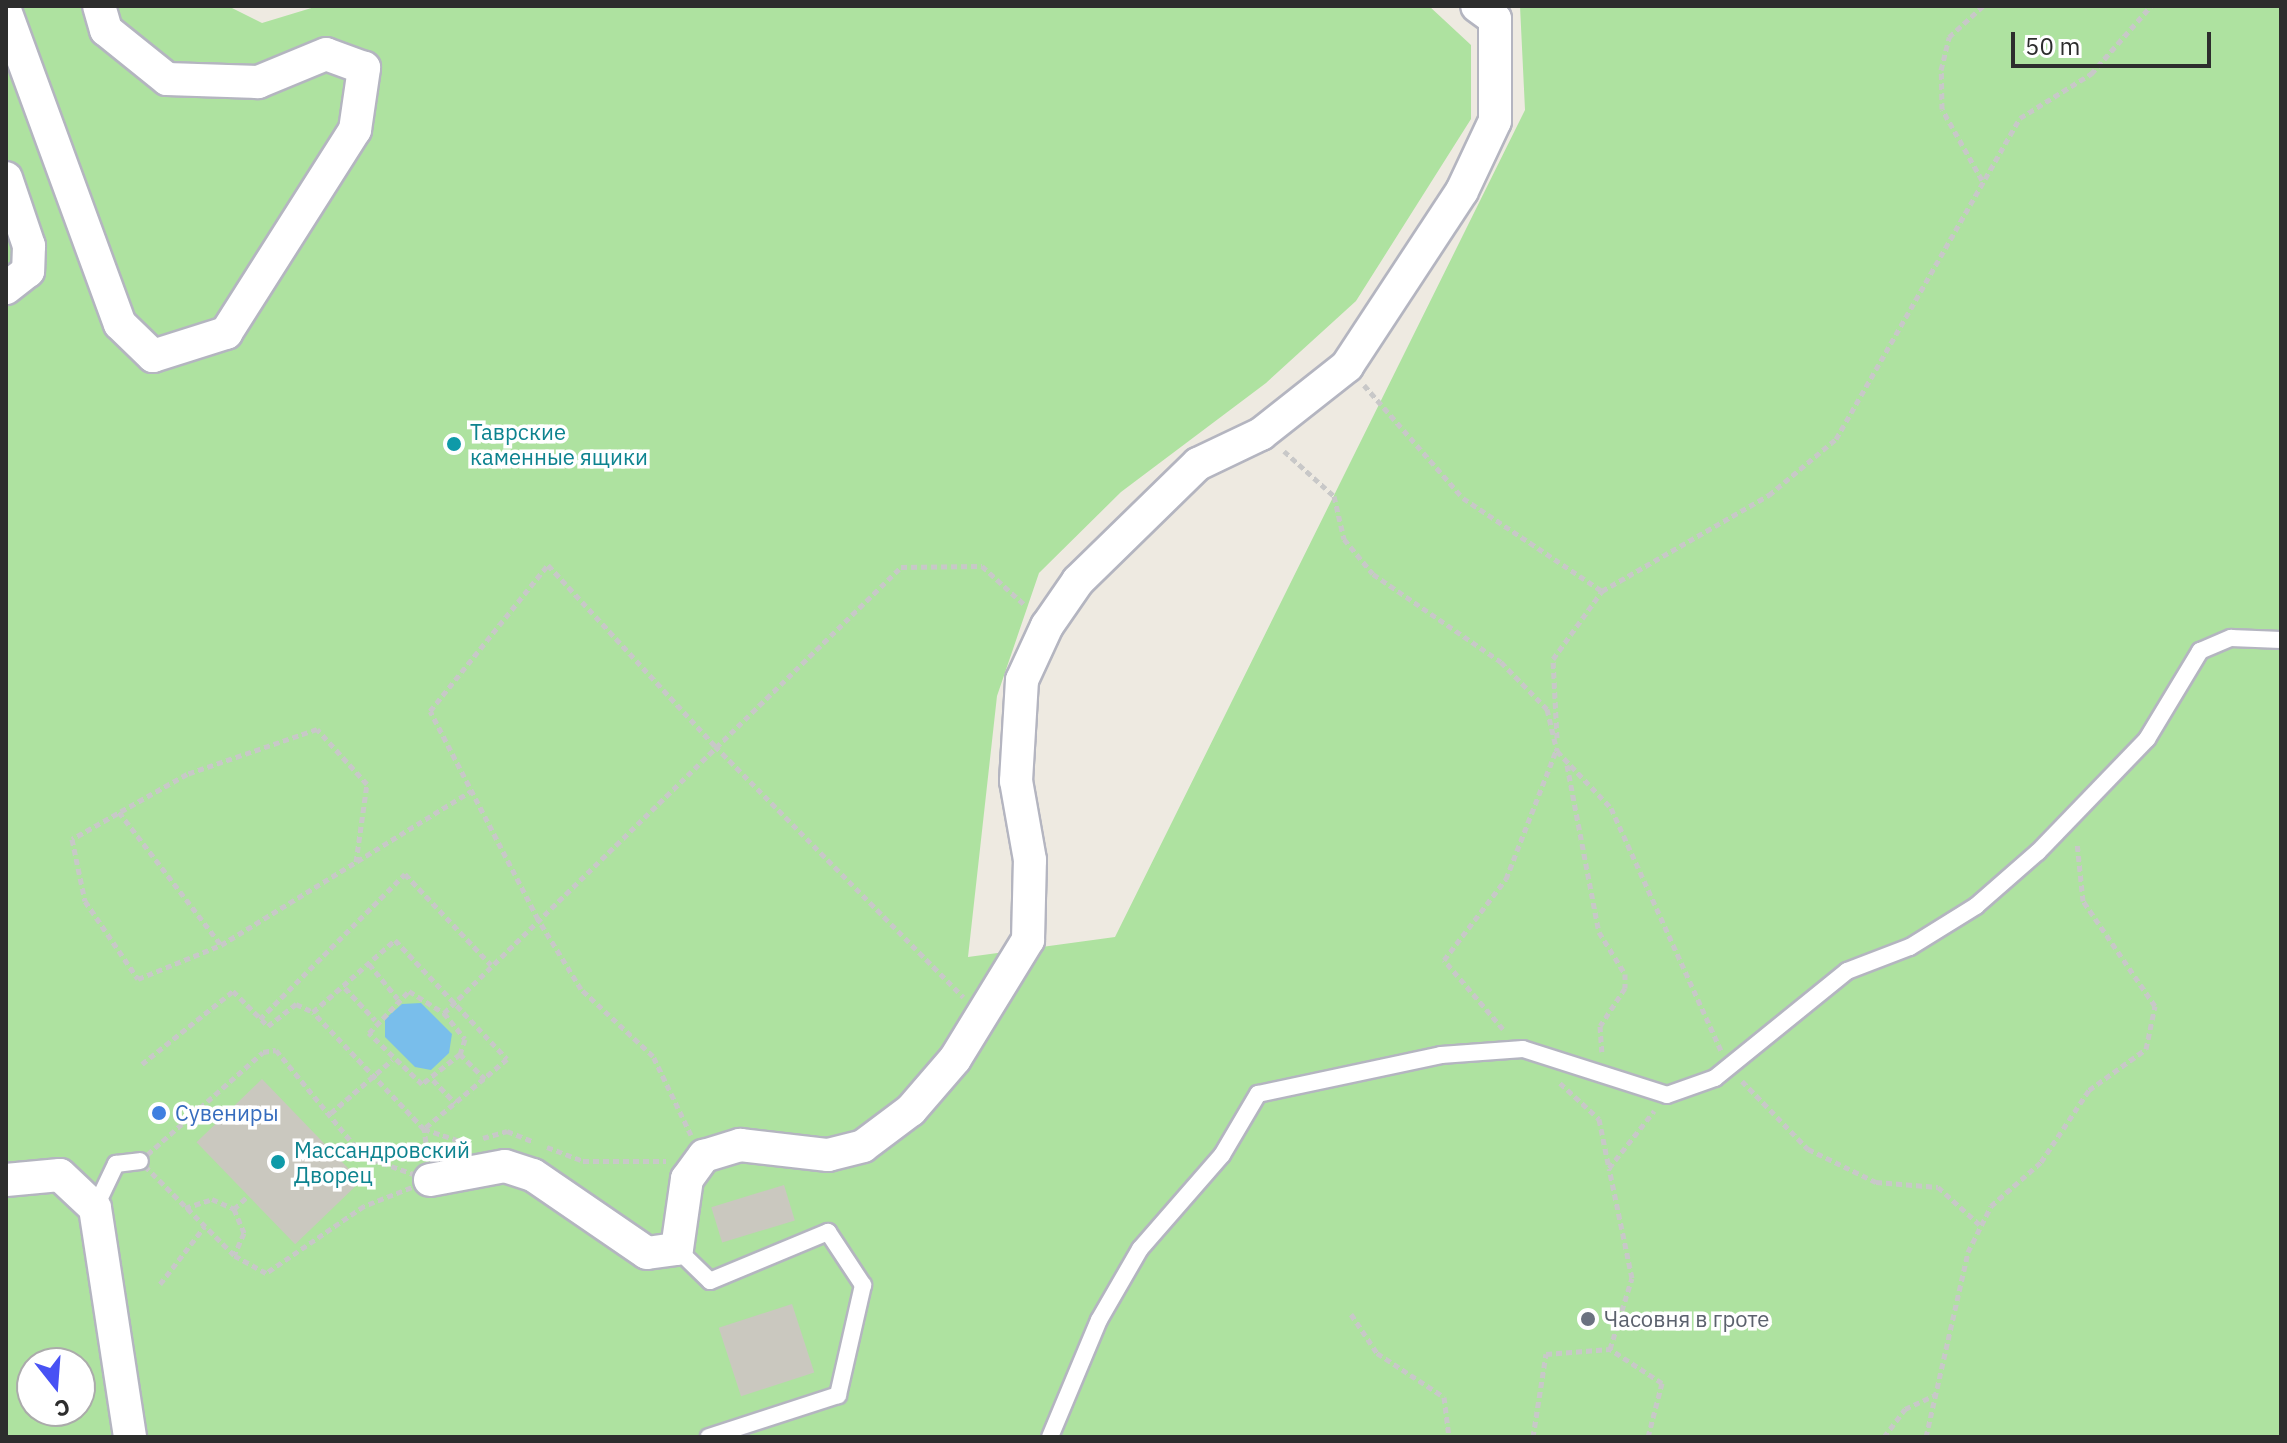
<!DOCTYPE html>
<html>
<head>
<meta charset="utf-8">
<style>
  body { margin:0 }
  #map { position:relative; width:2287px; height:1443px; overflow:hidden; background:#eeeae1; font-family:"IBM Plex Sans",sans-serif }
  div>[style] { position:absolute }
  .green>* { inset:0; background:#aee2a0 }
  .water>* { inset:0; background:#79beeb }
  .building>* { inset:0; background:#cac8bf; transform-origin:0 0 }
  .path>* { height:5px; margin-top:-2.5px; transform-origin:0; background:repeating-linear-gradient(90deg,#c8c8c8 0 6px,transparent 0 10px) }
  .roads { filter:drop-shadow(2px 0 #b4b5c0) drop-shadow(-2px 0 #b4b5c0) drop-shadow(0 2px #b4b5c0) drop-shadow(0 -2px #b4b5c0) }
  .service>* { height:16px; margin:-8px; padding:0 8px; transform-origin:8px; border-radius:8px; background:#fff }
  .minor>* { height:32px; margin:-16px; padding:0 16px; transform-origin:16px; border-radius:16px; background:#fff }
  .dots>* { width:22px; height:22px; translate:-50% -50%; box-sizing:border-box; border:4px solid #fff; border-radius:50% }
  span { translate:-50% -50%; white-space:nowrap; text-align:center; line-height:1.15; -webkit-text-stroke:7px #fff; paint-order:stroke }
  .culture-label { font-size:22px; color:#0d838f }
  .left { translate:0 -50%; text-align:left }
  .shop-label { font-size:22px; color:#366cbe }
  .worship-label { font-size:22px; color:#5b616d }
  .frame { position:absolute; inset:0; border:8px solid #2d2d2d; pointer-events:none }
  .north { position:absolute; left:16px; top:1347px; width:80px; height:80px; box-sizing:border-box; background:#fff; border:2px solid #ababab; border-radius:50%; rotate:163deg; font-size:22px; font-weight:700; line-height:32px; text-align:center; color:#2d2d2d }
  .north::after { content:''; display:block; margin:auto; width:28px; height:36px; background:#4852f4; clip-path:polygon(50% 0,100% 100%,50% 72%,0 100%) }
  .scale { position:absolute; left:2011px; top:32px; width:200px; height:36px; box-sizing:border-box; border:4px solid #2d2d2d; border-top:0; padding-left:10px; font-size:24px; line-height:28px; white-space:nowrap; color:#2d2d2d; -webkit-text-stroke:6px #fff; paint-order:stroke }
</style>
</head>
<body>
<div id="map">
  <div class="green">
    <i style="clip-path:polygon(evenodd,6px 6px,228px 6px,262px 23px,318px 6px,1429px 6px,1471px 45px,1471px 119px,1356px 301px,1266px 383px,1121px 492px,1039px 573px,997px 696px,968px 957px,1115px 937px,1525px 110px,1520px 6px,2281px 6px,2281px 1437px,6px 1437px,6px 6px,32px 1363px,80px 1363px,80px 1411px,32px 1411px,32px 1363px)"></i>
  </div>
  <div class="water">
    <i style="clip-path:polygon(421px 1003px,452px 1034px,449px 1053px,431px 1070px,415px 1067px,385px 1037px,385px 1019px,402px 1004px)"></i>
  </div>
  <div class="building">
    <i style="left:262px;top:1079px;width:142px;height:91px;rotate:46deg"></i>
    <i style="left:784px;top:1185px;width:37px;height:76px;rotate:73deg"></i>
    <i style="left:792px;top:1304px;width:72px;height:77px;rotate:72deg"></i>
  </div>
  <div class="path">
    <i style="left:1982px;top:180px;width:81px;rotate:-119.4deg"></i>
    <i style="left:1942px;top:109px;width:39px;rotate:-91deg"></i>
    <i style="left:1941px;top:70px;width:34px;rotate:-76deg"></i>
    <i style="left:1949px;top:37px;width:46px;rotate:-42.4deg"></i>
    <i style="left:1364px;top:385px;width:150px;rotate:48.8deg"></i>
    <i style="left:1463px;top:498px;width:167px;rotate:33.8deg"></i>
    <i style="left:1602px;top:591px;width:193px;rotate:-29.9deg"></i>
    <i style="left:1769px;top:495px;width:87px;rotate:-39.9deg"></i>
    <i style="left:1836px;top:439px;width:370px;rotate:-60.2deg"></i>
    <i style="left:2020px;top:118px;width:84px;rotate:-31.8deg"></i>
    <i style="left:2091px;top:74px;width:91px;rotate:-48.6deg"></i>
    <i style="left:1284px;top:451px;width:67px;rotate:42deg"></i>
    <i style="left:1334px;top:496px;width:44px;rotate:76.9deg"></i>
    <i style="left:1344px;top:539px;width:45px;rotate:50.4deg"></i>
    <i style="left:1373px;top:574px;width:155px;rotate:34.5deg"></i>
    <i style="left:1501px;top:662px;width:66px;rotate:45.6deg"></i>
    <i style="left:1547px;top:709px;width:43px;rotate:76.6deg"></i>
    <i style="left:1557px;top:751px;width:79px;rotate:46.5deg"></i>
    <i style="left:1611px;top:808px;width:266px;rotate:65.6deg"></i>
    <i style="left:1557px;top:738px;width:79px;rotate:-92.9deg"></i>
    <i style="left:1553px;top:659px;width:84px;rotate:-54.2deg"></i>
    <i style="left:1567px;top:765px;width:170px;rotate:79.2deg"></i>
    <i style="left:1599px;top:932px;width:49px;rotate:58.2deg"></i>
    <i style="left:1625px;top:974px;width:14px;rotate:90deg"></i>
    <i style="left:1625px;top:988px;width:45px;rotate:123.3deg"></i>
    <i style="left:1600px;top:1026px;width:26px;rotate:86deg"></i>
    <i style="left:119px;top:812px;width:168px;rotate:52.5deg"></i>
    <i style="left:356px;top:862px;width:79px;rotate:-82deg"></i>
    <i style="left:367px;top:784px;width:74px;rotate:-132.3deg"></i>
    <i style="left:317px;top:729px;width:138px;rotate:160.9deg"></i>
    <i style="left:187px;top:774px;width:132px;rotate:150.5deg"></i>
    <i style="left:72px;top:839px;width:63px;rotate:78.2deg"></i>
    <i style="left:85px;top:901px;width:94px;rotate:55.8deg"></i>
    <i style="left:138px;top:979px;width:90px;rotate:-22.3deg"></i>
    <i style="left:221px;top:945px;width:294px;rotate:-31.6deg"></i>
    <i style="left:395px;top:940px;width:163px;rotate:46.7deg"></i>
    <i style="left:507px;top:1059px;width:109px;rotate:139.9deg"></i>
    <i style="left:424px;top:1129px;width:161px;rotate:-133.5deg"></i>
    <i style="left:313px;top:1012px;width:109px;rotate:-41.3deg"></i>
    <i style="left:369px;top:964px;width:45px;rotate:50.4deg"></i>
    <i style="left:345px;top:988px;width:44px;rotate:46.8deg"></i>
    <i style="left:409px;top:991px;width:41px;rotate:32.2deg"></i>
    <i style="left:444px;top:1013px;width:33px;rotate:51deg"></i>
    <i style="left:465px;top:1039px;width:16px;rotate:108deg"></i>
    <i style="left:460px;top:1054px;width:48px;rotate:141.7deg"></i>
    <i style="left:422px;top:1084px;width:74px;rotate:-136.1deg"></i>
    <i style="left:369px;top:1033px;width:58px;rotate:-46.4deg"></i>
    <i style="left:444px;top:1013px;width:639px;rotate:-44.3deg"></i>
    <i style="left:901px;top:567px;width:81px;rotate:-0.7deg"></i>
    <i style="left:982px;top:566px;width:59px;rotate:42.3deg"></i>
    <i style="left:260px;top:1019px;width:205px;rotate:-45deg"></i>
    <i style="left:405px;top:874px;width:125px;rotate:46.6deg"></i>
    <i style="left:1503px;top:1029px;width:91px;rotate:-130.5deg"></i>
    <i style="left:1444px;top:960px;width:102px;rotate:-52.6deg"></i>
    <i style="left:1506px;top:879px;width:141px;rotate:-68.7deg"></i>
    <i style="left:276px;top:1050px;width:137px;rotate:50.6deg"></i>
    <i style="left:363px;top:1156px;width:71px;rotate:19.7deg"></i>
    <i style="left:430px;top:1180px;width:71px;rotate:158.5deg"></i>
    <i style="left:364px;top:1206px;width:119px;rotate:145.6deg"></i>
    <i style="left:266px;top:1273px;width:37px;rotate:-151deg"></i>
    <i style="left:234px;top:1255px;width:133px;rotate:-135deg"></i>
    <i style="left:140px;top:1161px;width:164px;rotate:-41.5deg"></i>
    <i style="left:263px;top:1052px;width:13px;rotate:-9deg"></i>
    <i style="left:460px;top:1054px;width:35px;rotate:45deg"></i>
    <i style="left:142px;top:1064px;width:117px;rotate:-38.7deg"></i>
    <i style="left:233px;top:991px;width:49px;rotate:45deg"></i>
    <i style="left:268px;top:1026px;width:36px;rotate:-38deg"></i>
    <i style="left:296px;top:1004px;width:19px;rotate:25deg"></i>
    <i style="left:433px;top:1080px;width:32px;rotate:46deg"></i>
    <i style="left:1742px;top:1081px;width:95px;rotate:45.9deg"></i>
    <i style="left:1808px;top:1149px;width:76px;rotate:25.9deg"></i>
    <i style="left:1876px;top:1182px;width:62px;rotate:4.6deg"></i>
    <i style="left:1938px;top:1187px;width:58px;rotate:42.2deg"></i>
    <i style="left:1560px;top:1083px;width:53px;rotate:42.7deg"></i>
    <i style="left:1599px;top:1119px;width:50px;rotate:78.5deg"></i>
    <i style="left:331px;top:1113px;width:81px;rotate:-41deg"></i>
    <i style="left:691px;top:1135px;width:88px;rotate:-115.7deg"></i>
    <i style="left:653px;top:1056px;width:98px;rotate:-137.1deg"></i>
    <i style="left:581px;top:989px;width:82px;rotate:-121.6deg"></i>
    <i style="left:538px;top:919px;width:234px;rotate:-117.4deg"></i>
    <i style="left:430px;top:711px;width:188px;rotate:-51.1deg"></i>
    <i style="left:548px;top:565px;width:246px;rotate:47.3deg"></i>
    <i style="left:715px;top:746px;width:353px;rotate:45.3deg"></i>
    <i style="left:483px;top:1138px;width:25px;rotate:-16deg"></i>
    <i style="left:507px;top:1131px;width:29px;rotate:22deg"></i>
    <i style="left:547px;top:1147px;width:39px;rotate:21deg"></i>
    <i style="left:583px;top:1161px;width:83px"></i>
    <i style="left:427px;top:1152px;width:23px;rotate:-97deg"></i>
    <i style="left:424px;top:1129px;width:44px;rotate:18.4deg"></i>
    <i style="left:185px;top:1208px;width:28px;rotate:-18deg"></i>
    <i style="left:212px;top:1199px;width:24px;rotate:24deg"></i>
    <i style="left:234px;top:1209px;width:26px;rotate:67deg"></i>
    <i style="left:244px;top:1233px;width:24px;rotate:114deg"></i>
    <i style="left:234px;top:1209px;width:19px;rotate:-43deg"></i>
    <i style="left:160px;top:1284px;width:73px;rotate:-52.2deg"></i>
    <i style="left:1351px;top:1314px;width:47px;rotate:56.3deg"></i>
    <i style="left:1377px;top:1353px;width:80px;rotate:33.3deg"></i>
    <i style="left:1444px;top:1397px;width:40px;rotate:82.9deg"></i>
    <i style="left:1533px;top:1437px;width:84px;rotate:-81.1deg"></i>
    <i style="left:1546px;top:1354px;width:64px;rotate:-4.5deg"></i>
    <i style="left:1648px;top:1437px;width:56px;rotate:-75.5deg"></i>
    <i style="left:1662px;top:1383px;width:62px;rotate:-146.8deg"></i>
    <i style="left:1610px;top:1349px;width:74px;rotate:-72.8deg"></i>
    <i style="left:1632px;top:1278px;width:112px;rotate:-101.8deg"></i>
    <i style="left:1609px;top:1168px;width:73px;rotate:-51.7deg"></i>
    <i style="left:1884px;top:1437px;width:35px;rotate:-53deg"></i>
    <i style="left:1905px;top:1409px;width:35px;rotate:-25deg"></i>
    <i style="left:1926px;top:1437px;width:190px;rotate:-77.2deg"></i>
    <i style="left:1968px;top:1252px;width:51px;rotate:-63.4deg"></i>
    <i style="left:1991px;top:1206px;width:67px;rotate:-41.3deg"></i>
    <i style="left:2041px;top:1162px;width:87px;rotate:-56.3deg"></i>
    <i style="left:2089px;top:1090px;width:70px;rotate:-35.7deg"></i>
    <i style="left:2146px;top:1049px;width:44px;rotate:-78.2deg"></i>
    <i style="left:2155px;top:1006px;width:127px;rotate:-124.4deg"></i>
    <i style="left:2083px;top:901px;width:59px;rotate:-95.8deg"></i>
  </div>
  <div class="roads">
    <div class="service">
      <i style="left:95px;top:1208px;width:49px;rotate:-64.5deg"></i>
      <i style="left:116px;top:1164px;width:24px;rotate:-7deg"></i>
      <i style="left:677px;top:1249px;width:46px;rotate:44.1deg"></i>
      <i style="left:710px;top:1281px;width:128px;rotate:-22.6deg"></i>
      <i style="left:828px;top:1232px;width:64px;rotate:56.6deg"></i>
      <i style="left:863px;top:1285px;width:113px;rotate:102.8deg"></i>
      <i style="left:838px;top:1395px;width:136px;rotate:162deg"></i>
      <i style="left:1050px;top:1437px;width:127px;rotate:-67.3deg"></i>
      <i style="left:1099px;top:1320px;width:82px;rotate:-60deg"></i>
      <i style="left:1140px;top:1249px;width:125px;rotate:-48.9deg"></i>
      <i style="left:1222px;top:1155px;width:71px;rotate:-59.5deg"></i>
      <i style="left:1258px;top:1094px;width:187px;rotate:-12deg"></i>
      <i style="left:1441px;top:1055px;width:82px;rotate:-4.2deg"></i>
      <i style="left:1523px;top:1049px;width:151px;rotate:17.7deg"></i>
      <i style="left:1667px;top:1095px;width:51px;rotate:-19.5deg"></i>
      <i style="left:1715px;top:1078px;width:170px;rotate:-39deg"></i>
      <i style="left:1847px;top:971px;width:67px;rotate:-20.9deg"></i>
      <i style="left:1910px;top:947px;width:78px;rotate:-31.8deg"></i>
      <i style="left:1976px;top:906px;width:82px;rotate:-41.1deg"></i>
      <i style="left:2038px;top:852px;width:157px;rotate:-46deg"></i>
      <i style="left:2147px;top:739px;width:103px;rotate:-58.9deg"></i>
      <i style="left:2200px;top:651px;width:34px;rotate:-23deg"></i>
      <i style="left:2231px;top:638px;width:50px;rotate:2.3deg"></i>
    </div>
    <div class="minor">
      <i style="left:6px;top:13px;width:331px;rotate:69.9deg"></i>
      <i style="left:120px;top:324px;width:46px;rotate:44.1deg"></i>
      <i style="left:153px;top:356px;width:77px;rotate:-17.5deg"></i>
      <i style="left:226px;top:333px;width:241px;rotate:-57.6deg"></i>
      <i style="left:355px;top:130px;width:63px;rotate:-81.7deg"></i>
      <i style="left:364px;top:68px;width:40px;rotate:-159.8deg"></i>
      <i style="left:326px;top:54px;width:74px;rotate:157.6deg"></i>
      <i style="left:258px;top:82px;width:91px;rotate:-178.1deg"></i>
      <i style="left:167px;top:79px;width:78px;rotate:-141.2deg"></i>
      <i style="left:106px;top:30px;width:25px;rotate:-106deg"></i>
      <i style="left:6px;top:178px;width:72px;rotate:71.3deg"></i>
      <i style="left:29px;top:246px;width:25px;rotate:92deg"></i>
      <i style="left:28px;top:271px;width:28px;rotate:142deg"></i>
      <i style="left:6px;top:1180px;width:54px;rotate:-5.3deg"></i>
      <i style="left:60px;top:1175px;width:48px;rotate:43.3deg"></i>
      <i style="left:95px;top:1208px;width:232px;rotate:81.3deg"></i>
      <i style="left:430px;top:1180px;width:76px;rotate:-10.6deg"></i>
      <i style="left:505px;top:1166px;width:29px;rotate:18deg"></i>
      <i style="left:533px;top:1175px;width:138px;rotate:34.4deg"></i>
      <i style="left:647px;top:1253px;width:30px;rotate:-8deg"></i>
      <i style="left:677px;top:1249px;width:71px;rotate:-81.9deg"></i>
      <i style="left:687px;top:1179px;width:29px;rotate:-54deg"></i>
      <i style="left:704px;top:1156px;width:38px;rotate:-17deg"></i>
      <i style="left:740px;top:1145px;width:89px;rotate:6.5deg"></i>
      <i style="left:828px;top:1155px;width:36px;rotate:-14deg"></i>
      <i style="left:863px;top:1146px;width:60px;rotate:-36.9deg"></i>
      <i style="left:911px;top:1110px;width:67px;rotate:-49.2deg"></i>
      <i style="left:955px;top:1059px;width:140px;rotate:-58.5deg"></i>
      <i style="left:1028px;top:940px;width:80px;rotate:-88.6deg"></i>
      <i style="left:1030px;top:860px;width:80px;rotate:-100deg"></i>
      <i style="left:1016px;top:781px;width:101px;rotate:-86.6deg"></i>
      <i style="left:1022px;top:680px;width:60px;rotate:-65.2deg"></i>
      <i style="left:1047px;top:626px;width:55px;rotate:-55.4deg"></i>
      <i style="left:1078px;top:581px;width:168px;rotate:-44.3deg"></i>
      <i style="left:1198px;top:464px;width:70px;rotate:-25.5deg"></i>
      <i style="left:1261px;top:434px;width:110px;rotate:-38.3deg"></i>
      <i style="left:1347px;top:366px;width:209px;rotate:-56.7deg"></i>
      <i style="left:1462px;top:191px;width:77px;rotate:-64.8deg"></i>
      <i style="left:1495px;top:121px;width:102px;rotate:-90deg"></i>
      <i style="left:1495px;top:19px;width:22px;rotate:-144deg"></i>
    </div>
  </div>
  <div class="dots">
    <i style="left:454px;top:444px;background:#0f9aa8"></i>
    <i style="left:159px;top:1113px;background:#3f7fe0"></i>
    <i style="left:278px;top:1162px;background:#0f9aa8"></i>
    <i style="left:1588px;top:1319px;background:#6b7280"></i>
  </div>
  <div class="culture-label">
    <span class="left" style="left:470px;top:444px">Таврские<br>каменные ящики</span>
    <span class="left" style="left:294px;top:1162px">Массандровский<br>Дворец</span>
  </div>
  <div class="shop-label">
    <span class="left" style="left:175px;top:1113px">Сувениры</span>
  </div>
  <div class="worship-label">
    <span class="left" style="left:1604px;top:1319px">Часовня в гроте</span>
  </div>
  <div class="frame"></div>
  <div class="north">С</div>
  <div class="scale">50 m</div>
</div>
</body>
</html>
